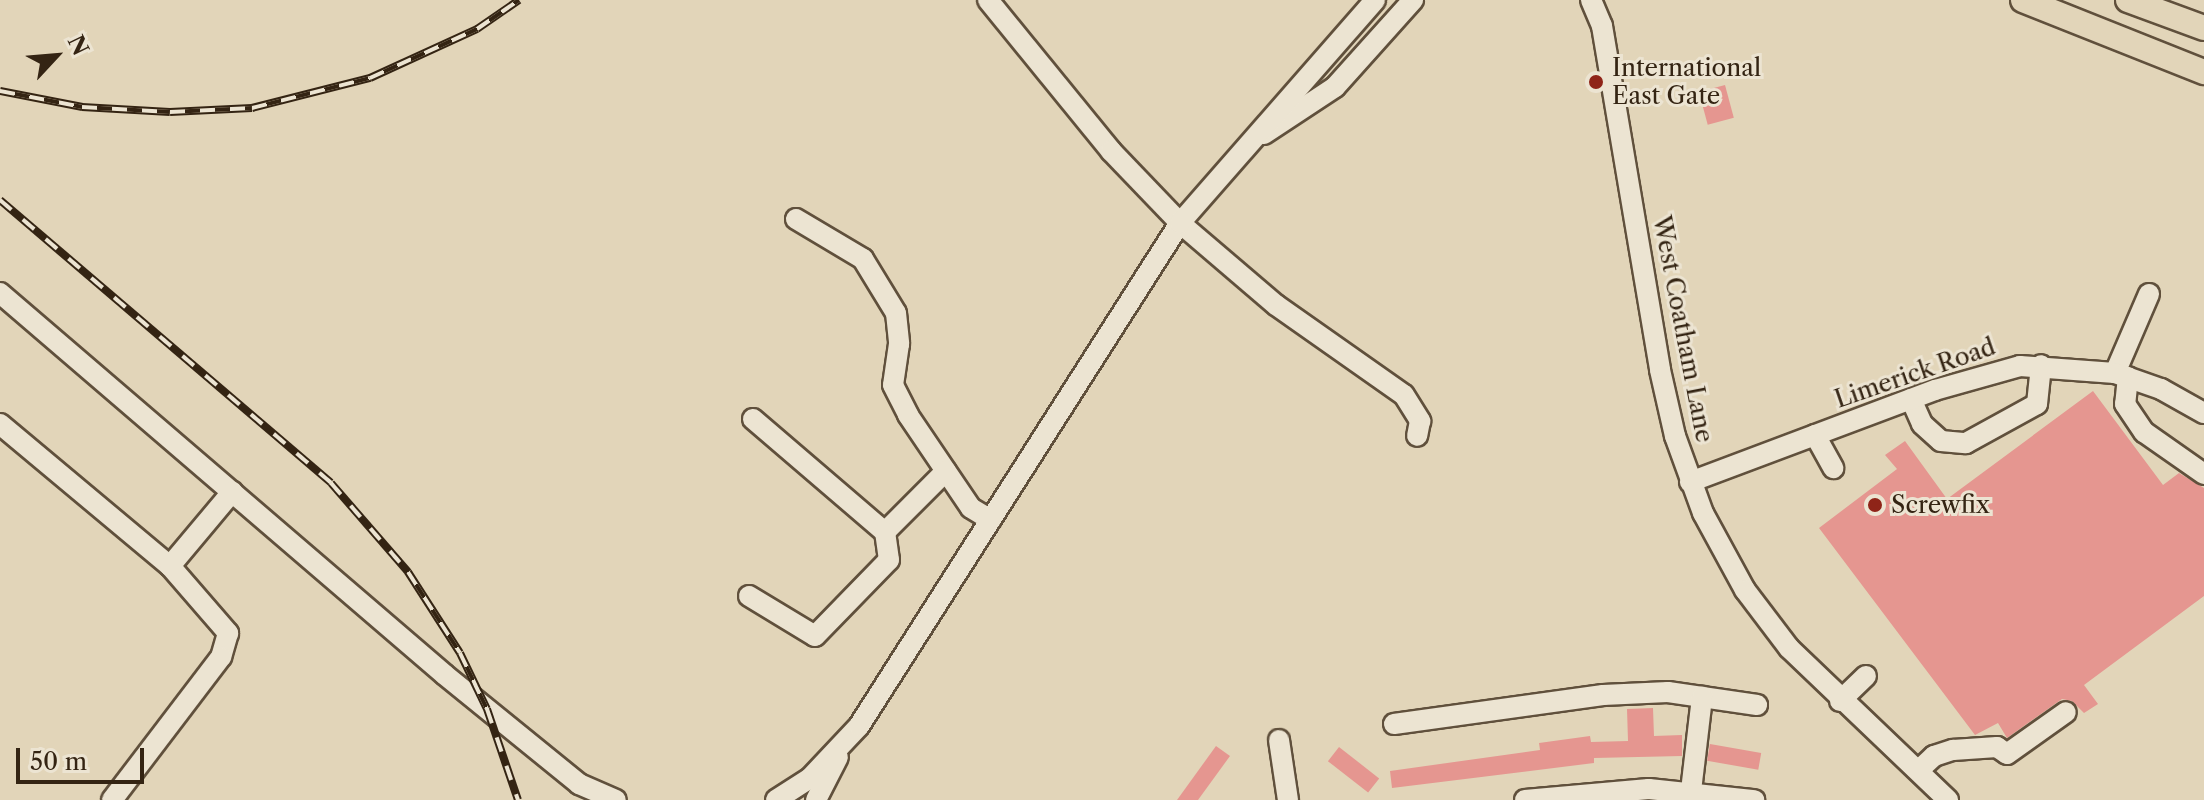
<!DOCTYPE html>
<html>
<head>
<meta charset="utf-8">
<style>
  body { margin:0 }
  #map { position:relative; width:2204px; height:800px; overflow:hidden; background:#e2d5b9; font-family:"Libre Caslon Text",serif }
  div>[style] { position:absolute }
  .building>* { inset:0; background:#e59690; transform-origin:0 0 }
  .roads { filter:drop-shadow(2px 0 #60503c) drop-shadow(-2px 0 #60503c) drop-shadow(0 2px #60503c) drop-shadow(0 -2px #60503c) }
  .minor>* { height:20px; margin:-10px; padding:0 10px; transform-origin:10px; border-radius:10px; background:#ece4d2 }
  .major>* { height:24px; margin:-12px; padding:0 12px; transform-origin:12px; border-radius:12px; background:#e2d5b9 }
  .rail>* { height:8px; margin-top:-4px; transform-origin:0; background:repeating-linear-gradient(90deg,#ece4d2 0 15px,#342413 0 30px); box-sizing:border-box; border-block:2px solid #342413 }
  .dots>* { width:22px; height:22px; translate:-50% -50%; box-sizing:border-box; border:4px solid #ece4d2; border-radius:50% }
  span { translate:-50% -50%; white-space:nowrap; text-align:center; line-height:1.15; -webkit-text-stroke:6px #ece4d2; paint-order:stroke }
  .poi-label { font-size:24px; color:#342413 }
  .left { translate:0 -50%; text-align:left }
  .street-label { font-size:24px; color:#342413 }
  .north { position:absolute; left:16px; top:16px; width:80px; height:80px; -webkit-text-stroke:6px #ece4d2; paint-order:stroke; rotate:64deg; font-size:22px; font-weight:700; line-height:32px; text-align:center; color:#342413 }
  .north::after { content:''; display:block; margin:auto; width:28px; height:36px; background:#342413; clip-path:polygon(50% 0,100% 100%,50% 72%,0 100%) }
  .scale { position:absolute; left:16px; top:748px; width:128px; height:36px; box-sizing:border-box; border:4px solid #342413; border-top:0; padding-left:10px; font-size:24px; line-height:28px; white-space:nowrap; color:#342413; -webkit-text-stroke:6px #ece4d2; paint-order:stroke }
</style>
</head>
<body>
<div id="map">
  <div class="building">
    <i style="left:1725px;top:85px;width:34px;height:27px;rotate:75deg"></i>
    <i style="clip-path:polygon(2093px 391px,2163px 485px,2179px 473px,2204px 488px,2204px 596px,2084px 685px,2098px 704px,2084px 713px,2072px 701px,2062px 699px,2007px 738px,1998px 723px,1975px 735px,1819px 528px,1897px 469px,1885px 455px,1905px 441px,1947px 499px)"></i>
    <i style="clip-path:polygon(1653px 708px,1654px 736px,1682px 735px,1682px 756px,1594px 758px,1594px 763px,1392px 788px,1390px 771px,1540px 750px,1539px 743px,1590px 736px,1591px 742px,1628px 741px,1627px 709px)"></i>
    <i style="left:1710px;top:744px;width:52px;height:17px;rotate:10deg"></i>
    <i style="clip-path:polygon(1216px 746px,1230px 756px,1198px 800px,1177px 800px)"></i>
    <i style="left:1339px;top:747px;width:51px;height:18px;rotate:38deg"></i>
  </div>
  <div class="roads">
    <div class="minor">
      <i style="left:988px;top:0;width:195px;rotate:50.8deg"></i>
      <i style="left:1111px;top:151px;width:100px;rotate:46.2deg"></i>
      <i style="left:1180px;top:223px;width:126px;rotate:40.5deg"></i>
      <i style="left:1276px;top:305px;width:156px;rotate:35.1deg"></i>
      <i style="left:1404px;top:395px;width:31px;rotate:58deg"></i>
      <i style="left:1420px;top:421px;width:15px;rotate:101deg"></i>
      <i style="left:1591px;top:0;width:28px;rotate:67deg"></i>
      <i style="left:1602px;top:26px;width:349px;rotate:80.4deg"></i>
      <i style="left:1660px;top:370px;width:68px;rotate:77.2deg"></i>
      <i style="left:1675px;top:436px;width:82px;rotate:70deg"></i>
      <i style="left:1703px;top:513px;width:88px;rotate:61.4deg"></i>
      <i style="left:1745px;top:590px;width:73px;rotate:52.8deg"></i>
      <i style="left:1789px;top:648px;width:220px;rotate:43.7deg"></i>
      <i style="left:1264px;top:134px;width:85px;rotate:-33.5deg"></i>
      <i style="left:1335px;top:87px;width:117px;rotate:-48.1deg"></i>
      <i style="left:796px;top:219px;width:78px;rotate:30.8deg"></i>
      <i style="left:863px;top:259px;width:63px;rotate:58.6deg"></i>
      <i style="left:896px;top:313px;width:31px;rotate:84deg"></i>
      <i style="left:899px;top:344px;width:41px;rotate:98.3deg"></i>
      <i style="left:893px;top:385px;width:34px;rotate:63deg"></i>
      <i style="left:908px;top:415px;width:112px;rotate:55.9deg"></i>
      <i style="left:971px;top:508px;width:23px;rotate:31deg"></i>
      <i style="left:0;top:293px;width:586px;rotate:40.64deg"></i>
      <i style="left:445px;top:675px;width:173px;rotate:39.1deg"></i>
      <i style="left:579px;top:784px;width:40px;rotate:23.4deg"></i>
      <i style="left:2115px;top:373px;width:86px;rotate:-66.7deg"></i>
      <i style="left:2128px;top:377px;width:27px;rotate:96deg"></i>
      <i style="left:2125px;top:404px;width:34px;rotate:56deg"></i>
      <i style="left:2144px;top:432px;width:73px;rotate:35deg"></i>
      <i style="left:1911px;top:399px;width:27px;rotate:66deg"></i>
      <i style="left:1922px;top:424px;width:25px;rotate:42deg"></i>
      <i style="left:1941px;top:441px;width:25px;rotate:5deg"></i>
      <i style="left:1966px;top:443px;width:81px;rotate:-28.8deg"></i>
      <i style="left:2037px;top:404px;width:39px;rotate:-84deg"></i>
      <i style="left:753px;top:419px;width:174px;rotate:40.6deg"></i>
      <i style="left:885px;top:532px;width:86px;rotate:-45deg"></i>
      <i style="left:0;top:424px;width:222px;rotate:39.9deg"></i>
      <i style="left:170px;top:566px;width:89px;rotate:49.1deg"></i>
      <i style="left:228px;top:633px;width:25px;rotate:106deg"></i>
      <i style="left:221px;top:657px;width:180px;rotate:127.3deg"></i>
      <i style="left:1815px;top:435px;width:38px;rotate:61deg"></i>
      <i style="left:1690px;top:482px;width:262px;rotate:-20.6deg"></i>
      <i style="left:1935px;top:390px;width:88px;rotate:-15.8deg"></i>
      <i style="left:2020px;top:366px;width:95px;rotate:4.2deg"></i>
      <i style="left:2115px;top:373px;width:49px;rotate:19.2deg"></i>
      <i style="left:2161px;top:389px;width:49px;rotate:29.2deg"></i>
      <i style="left:170px;top:566px;width:97px;rotate:-50deg"></i>
      <i style="left:749px;top:596px;width:77px;rotate:31.2deg"></i>
      <i style="left:815px;top:636px;width:106px;rotate:-45.8deg"></i>
      <i style="left:889px;top:560px;width:28px;rotate:-98deg"></i>
      <i style="left:1840px;top:701px;width:36px;rotate:-44deg"></i>
      <i style="left:1394px;top:724px;width:211px;rotate:-7.9deg"></i>
      <i style="left:1603px;top:695px;width:65px;rotate:-2.6deg"></i>
      <i style="left:1668px;top:692px;width:90px;rotate:8.3deg"></i>
      <i style="left:1279px;top:740px;width:61px;rotate:81.5deg"></i>
      <i style="left:1919px;top:770px;width:21px;rotate:-43deg"></i>
      <i style="left:1934px;top:756px;width:20px;rotate:-18deg"></i>
      <i style="left:1953px;top:750px;width:44px;rotate:-3.9deg"></i>
      <i style="left:1997px;top:747px;width:12px;rotate:35deg"></i>
      <i style="left:2007px;top:754px;width:72px;rotate:-35.4deg"></i>
      <i style="left:1691px;top:791px;width:95px;rotate:-83.3deg"></i>
      <i style="left:776px;top:800px;width:40px;rotate:-32.9deg"></i>
      <i style="left:810px;top:778px;width:71px;rotate:-46.7deg"></i>
      <i style="left:859px;top:726px;width:597px;rotate:-57.46deg"></i>
      <i style="left:1180px;top:223px;width:296px;rotate:-48.8deg"></i>
      <i style="left:816px;top:800px;width:48px;rotate:-62.9deg"></i>
      <i style="left:1525px;top:800px;width:124px;rotate:-5.1deg"></i>
      <i style="left:1649px;top:789px;width:106px;rotate:6deg"></i>
    </div>
    <div class="major">
      <i style="left:2023px;top:0;width:195px;rotate:21.7deg"></i>
      <i style="left:2128px;top:0;width:81px;rotate:20.2deg"></i>
    </div>
  </div>
  <div class="rail">
    <i style="left:0;top:91px;width:84px;rotate:11deg"></i>
    <i style="left:82px;top:107px;width:88px;rotate:3.3deg"></i>
    <i style="left:170px;top:112px;width:82px;rotate:-2.8deg"></i>
    <i style="left:252px;top:108px;width:122px;rotate:-14.3deg"></i>
    <i style="left:370px;top:78px;width:118px;rotate:-24.6deg"></i>
    <i style="left:477px;top:29px;width:51px;rotate:-34.6deg"></i>
    <i style="left:0;top:200px;width:435px;rotate:40.5deg"></i>
    <i style="left:331px;top:483px;width:118px;rotate:49.1deg"></i>
    <i style="left:408px;top:572px;width:96px;rotate:57.3deg"></i>
    <i style="left:460px;top:653px;width:62px;rotate:64.3deg"></i>
    <i style="left:487px;top:709px;width:96px;rotate:71.2deg"></i>
  </div>
  <div class="dots">
    <i style="left:1596px;top:82px;background:#8f2418"></i>
    <i style="left:1875px;top:505px;background:#8f2418"></i>
  </div>
  <div class="poi-label">
    <span class="left" style="left:1612px;top:82px">International<br>East Gate</span>
    <span class="left" style="left:1891px;top:505px">Screwfix</span>
  </div>
  <div class="street-label">
    <span style="left:1683px;top:329px;rotate:79deg">West Coatham Lane</span>
    <span style="left:1915px;top:373px;rotate:-19deg">Limerick Road</span>
  </div>
  <div class="north">N</div>
  <div class="scale">50 m</div>
</div>
</body>
</html>
